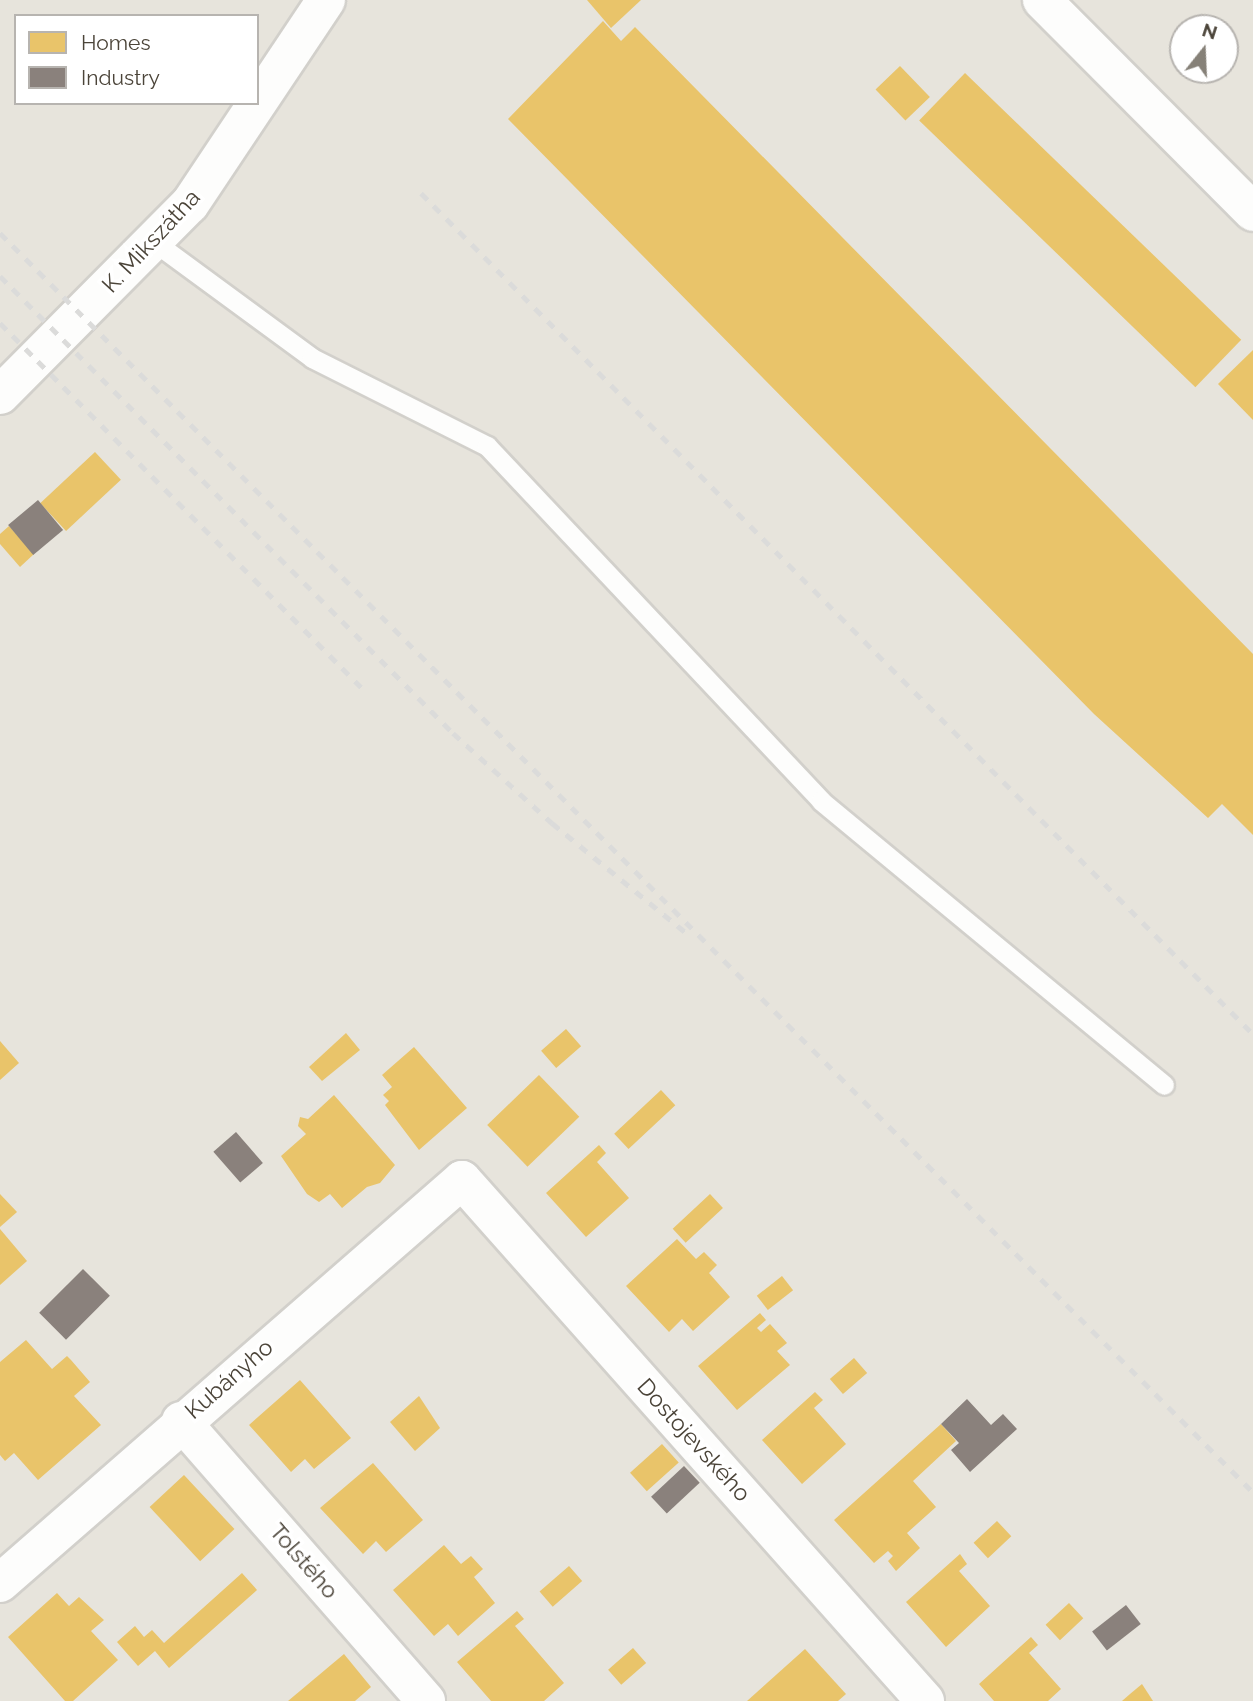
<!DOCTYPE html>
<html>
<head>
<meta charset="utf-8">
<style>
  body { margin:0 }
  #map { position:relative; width:1253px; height:1701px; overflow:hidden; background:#f4f2ee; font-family:Raleway,sans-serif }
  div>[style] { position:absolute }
  .residential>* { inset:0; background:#e7e4dc }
  .homes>* { inset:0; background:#e9c46a; transform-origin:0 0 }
  .industry>* { inset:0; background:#8a817c; transform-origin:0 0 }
  .roads { filter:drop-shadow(2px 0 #d2d0cb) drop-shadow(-2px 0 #d2d0cb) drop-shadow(0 2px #d2d0cb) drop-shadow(0 -2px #d2d0cb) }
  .lane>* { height:19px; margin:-9.5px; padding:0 9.5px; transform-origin:9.5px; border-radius:9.5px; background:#fdfdfc }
  .street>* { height:38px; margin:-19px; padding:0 19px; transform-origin:19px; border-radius:19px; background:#fdfdfc }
  .rail>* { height:5px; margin-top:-2.5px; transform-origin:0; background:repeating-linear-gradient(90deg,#dbdbda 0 9px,transparent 0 18px) }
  span { translate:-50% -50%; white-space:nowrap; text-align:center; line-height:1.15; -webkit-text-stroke:7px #fff; paint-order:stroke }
  .street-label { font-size:23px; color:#4b4439 }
  .legend { position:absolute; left:14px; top:14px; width:245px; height:91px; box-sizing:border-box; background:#fff; border:2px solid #b7b4b0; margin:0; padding:9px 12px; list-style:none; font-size:21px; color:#4b4439 }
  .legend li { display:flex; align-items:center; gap:14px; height:35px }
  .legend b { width:35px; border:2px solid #b7b4b0 }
  .north { position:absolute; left:1169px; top:14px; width:70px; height:70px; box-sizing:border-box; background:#fff; border:2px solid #b7b4b0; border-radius:50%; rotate:18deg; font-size:19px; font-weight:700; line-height:28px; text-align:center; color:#4b4439 }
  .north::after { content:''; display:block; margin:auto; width:24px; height:32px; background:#868178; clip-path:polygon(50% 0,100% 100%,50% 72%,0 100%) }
</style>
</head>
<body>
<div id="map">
  <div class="residential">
    <i style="clip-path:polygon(evenodd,0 0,1253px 0,1253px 1701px,0 1701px,0 0,16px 16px,257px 16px,257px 103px,16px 103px,16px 16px,0 0,1183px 28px,1225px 28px,1225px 70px,1183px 70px,1183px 28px)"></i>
  </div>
  <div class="homes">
    <i style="clip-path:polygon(587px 0,641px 0,611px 28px)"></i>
    <i style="clip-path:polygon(603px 21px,621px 41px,635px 27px,1253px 654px,1253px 835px,1222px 804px,1208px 818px,1094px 714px,508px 119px)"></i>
    <i style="left:900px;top:66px;width:43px;height:34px;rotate:46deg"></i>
    <i style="left:965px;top:73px;width:384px;height:66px;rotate:44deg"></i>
    <i style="clip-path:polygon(1253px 350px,1253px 420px,1218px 384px)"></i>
    <i style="left:95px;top:452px;width:38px;height:75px;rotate:47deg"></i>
    <i style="clip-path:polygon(9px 526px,34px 554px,20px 567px,0 544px,0 534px)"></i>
    <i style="left:566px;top:1029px;width:23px;height:33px;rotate:49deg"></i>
    <i style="clip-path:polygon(346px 1033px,360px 1050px,322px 1081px,309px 1067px)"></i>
    <i style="clip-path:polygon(0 1041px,19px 1063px,0 1080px)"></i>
    <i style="clip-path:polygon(414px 1047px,467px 1108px,419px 1150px,385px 1105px,389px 1101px,383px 1095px,392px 1087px,382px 1075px)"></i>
    <i style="left:539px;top:1075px;width:58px;height:72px;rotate:46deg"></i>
    <i style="left:661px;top:1090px;width:21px;height:64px;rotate:47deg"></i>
    <i style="clip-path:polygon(334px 1095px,395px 1165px,380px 1183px,367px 1187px,342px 1208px,330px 1194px,319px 1202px,307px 1194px,281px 1156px,306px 1134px,298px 1126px,300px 1117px,308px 1119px)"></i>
    <i style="clip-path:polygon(599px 1145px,606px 1153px,597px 1162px,629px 1198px,586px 1237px,546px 1193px)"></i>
    <i style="clip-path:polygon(0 1194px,17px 1212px,0 1227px)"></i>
    <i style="left:710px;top:1194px;width:19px;height:51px;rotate:47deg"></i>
    <i style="clip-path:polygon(0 1229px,27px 1261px,0 1285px)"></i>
    <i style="clip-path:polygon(677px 1239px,696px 1259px,704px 1252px,717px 1265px,709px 1273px,730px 1297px,693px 1331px,682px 1319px,669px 1332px,626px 1286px)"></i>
    <i style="left:782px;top:1276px;width:18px;height:32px;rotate:52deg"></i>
    <i style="clip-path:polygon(760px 1313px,766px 1320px,757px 1328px,761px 1332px,770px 1324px,787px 1343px,777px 1351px,790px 1365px,737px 1410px,698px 1366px)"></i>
    <i style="clip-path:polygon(26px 1340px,52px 1369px,67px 1356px,71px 1360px,90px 1382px,74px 1396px,101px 1425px,38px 1480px,14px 1453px,5px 1461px,0 1455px,0 1362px)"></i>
    <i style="left:854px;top:1358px;width:20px;height:32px;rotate:49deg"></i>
    <i style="clip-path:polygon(300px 1380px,351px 1438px,314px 1469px,305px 1459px,291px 1472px,249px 1425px)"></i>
    <i style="clip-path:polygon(815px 1392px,823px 1400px,814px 1408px,846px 1444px,802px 1484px,762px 1440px)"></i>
    <i style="clip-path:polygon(419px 1396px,440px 1428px,415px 1451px,390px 1422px)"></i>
    <i style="clip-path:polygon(941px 1424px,956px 1441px,913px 1481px,936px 1507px,907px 1533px,920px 1548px,896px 1571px,888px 1561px,893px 1556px,888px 1551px,874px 1563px,834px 1520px)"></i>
    <i style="left:662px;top:1444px;width:25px;height:43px;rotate:48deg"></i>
    <i style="clip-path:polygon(373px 1463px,423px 1520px,386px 1552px,376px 1541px,363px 1554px,320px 1508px)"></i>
    <i style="left:184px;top:1475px;width:74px;height:47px;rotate:47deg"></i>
    <i style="left:997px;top:1521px;width:21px;height:32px;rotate:47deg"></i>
    <i style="clip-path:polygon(444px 1545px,461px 1564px,471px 1556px,483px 1569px,474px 1577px,495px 1603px,458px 1636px,448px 1624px,434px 1636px,393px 1590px)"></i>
    <i style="clip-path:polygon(960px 1554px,967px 1564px,959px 1571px,990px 1606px,946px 1647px,906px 1602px)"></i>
    <i style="left:569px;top:1566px;width:20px;height:39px;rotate:49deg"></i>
    <i style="clip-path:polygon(242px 1573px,257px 1590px,169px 1668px,155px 1651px,138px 1666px,117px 1642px,135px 1626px,144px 1637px,152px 1630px,164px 1643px)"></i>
    <i style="clip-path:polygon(57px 1593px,69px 1606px,79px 1597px,104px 1620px,91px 1631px,118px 1660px,73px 1701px,65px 1701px,8px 1637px)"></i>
    <i style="left:1069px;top:1603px;width:21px;height:32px;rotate:47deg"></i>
    <i style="clip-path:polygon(517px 1611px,524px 1619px,515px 1626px,564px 1683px,544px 1701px,491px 1701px,457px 1662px)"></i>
    <i style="clip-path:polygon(1031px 1637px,1038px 1645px,1029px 1653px,1061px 1689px,1048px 1701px,994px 1701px,979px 1684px)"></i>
    <i style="left:633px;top:1648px;width:20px;height:33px;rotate:49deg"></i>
    <i style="clip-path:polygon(805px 1649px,846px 1694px,838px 1701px,747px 1701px)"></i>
    <i style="clip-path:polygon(344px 1654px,371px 1687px,355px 1701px,288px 1701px)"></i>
    <i style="clip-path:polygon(1142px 1684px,1153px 1701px,1122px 1701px,1130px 1694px)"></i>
  </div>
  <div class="industry">
    <i style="left:38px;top:500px;width:39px;height:39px;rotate:50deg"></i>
    <i style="left:236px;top:1132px;width:41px;height:30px;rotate:49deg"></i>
    <i style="left:83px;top:1269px;width:38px;height:62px;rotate:45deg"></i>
    <i style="clip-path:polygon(967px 1399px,991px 1425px,1003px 1414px,1017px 1429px,970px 1472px,951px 1450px,959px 1443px,941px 1424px)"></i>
    <i style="left:684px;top:1466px;width:23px;height:45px;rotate:47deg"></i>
    <i style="left:1126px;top:1605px;width:24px;height:43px;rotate:52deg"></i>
  </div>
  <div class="roads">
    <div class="lane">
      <i style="left:153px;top:241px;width:197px;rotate:36.3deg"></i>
      <i style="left:312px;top:358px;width:196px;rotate:26.7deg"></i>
      <i style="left:487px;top:446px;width:487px;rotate:46.7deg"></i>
      <i style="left:821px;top:801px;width:445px;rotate:39.6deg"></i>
    </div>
    <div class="street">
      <i style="left:1042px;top:0;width:299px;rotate:45.1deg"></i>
      <i style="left:0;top:395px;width:269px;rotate:-45.2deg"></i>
      <i style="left:190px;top:204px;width:245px;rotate:-56.3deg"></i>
      <i style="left:181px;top:1421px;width:372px;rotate:48.8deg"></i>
      <i style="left:0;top:1583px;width:613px;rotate:-41.1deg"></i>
      <i style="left:462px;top:1180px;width:697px;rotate:48.37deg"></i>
    </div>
  </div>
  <div class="rail">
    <i style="left:421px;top:193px;width:1183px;rotate:45.31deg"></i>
    <i style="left:0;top:233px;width:1776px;rotate:45.14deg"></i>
    <i style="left:0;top:276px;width:643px;rotate:45.25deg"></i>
    <i style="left:453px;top:733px;width:134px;rotate:42.3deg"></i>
    <i style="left:552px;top:823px;width:172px;rotate:39.3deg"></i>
    <i style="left:0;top:323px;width:515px;rotate:45.24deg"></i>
  </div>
  <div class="street-label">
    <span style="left:151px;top:241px;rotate:-47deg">K. Mikszátha</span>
    <span style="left:229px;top:1379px;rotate:-41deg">Kubányho</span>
    <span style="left:694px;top:1440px;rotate:48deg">Dostojevského</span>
    <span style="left:304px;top:1561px;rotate:49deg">Tolstého</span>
  </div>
  <ul class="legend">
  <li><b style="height:19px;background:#e9c46a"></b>Homes</li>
  <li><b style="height:19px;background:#8a817c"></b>Industry</li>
  </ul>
  <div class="north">N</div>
</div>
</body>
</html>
